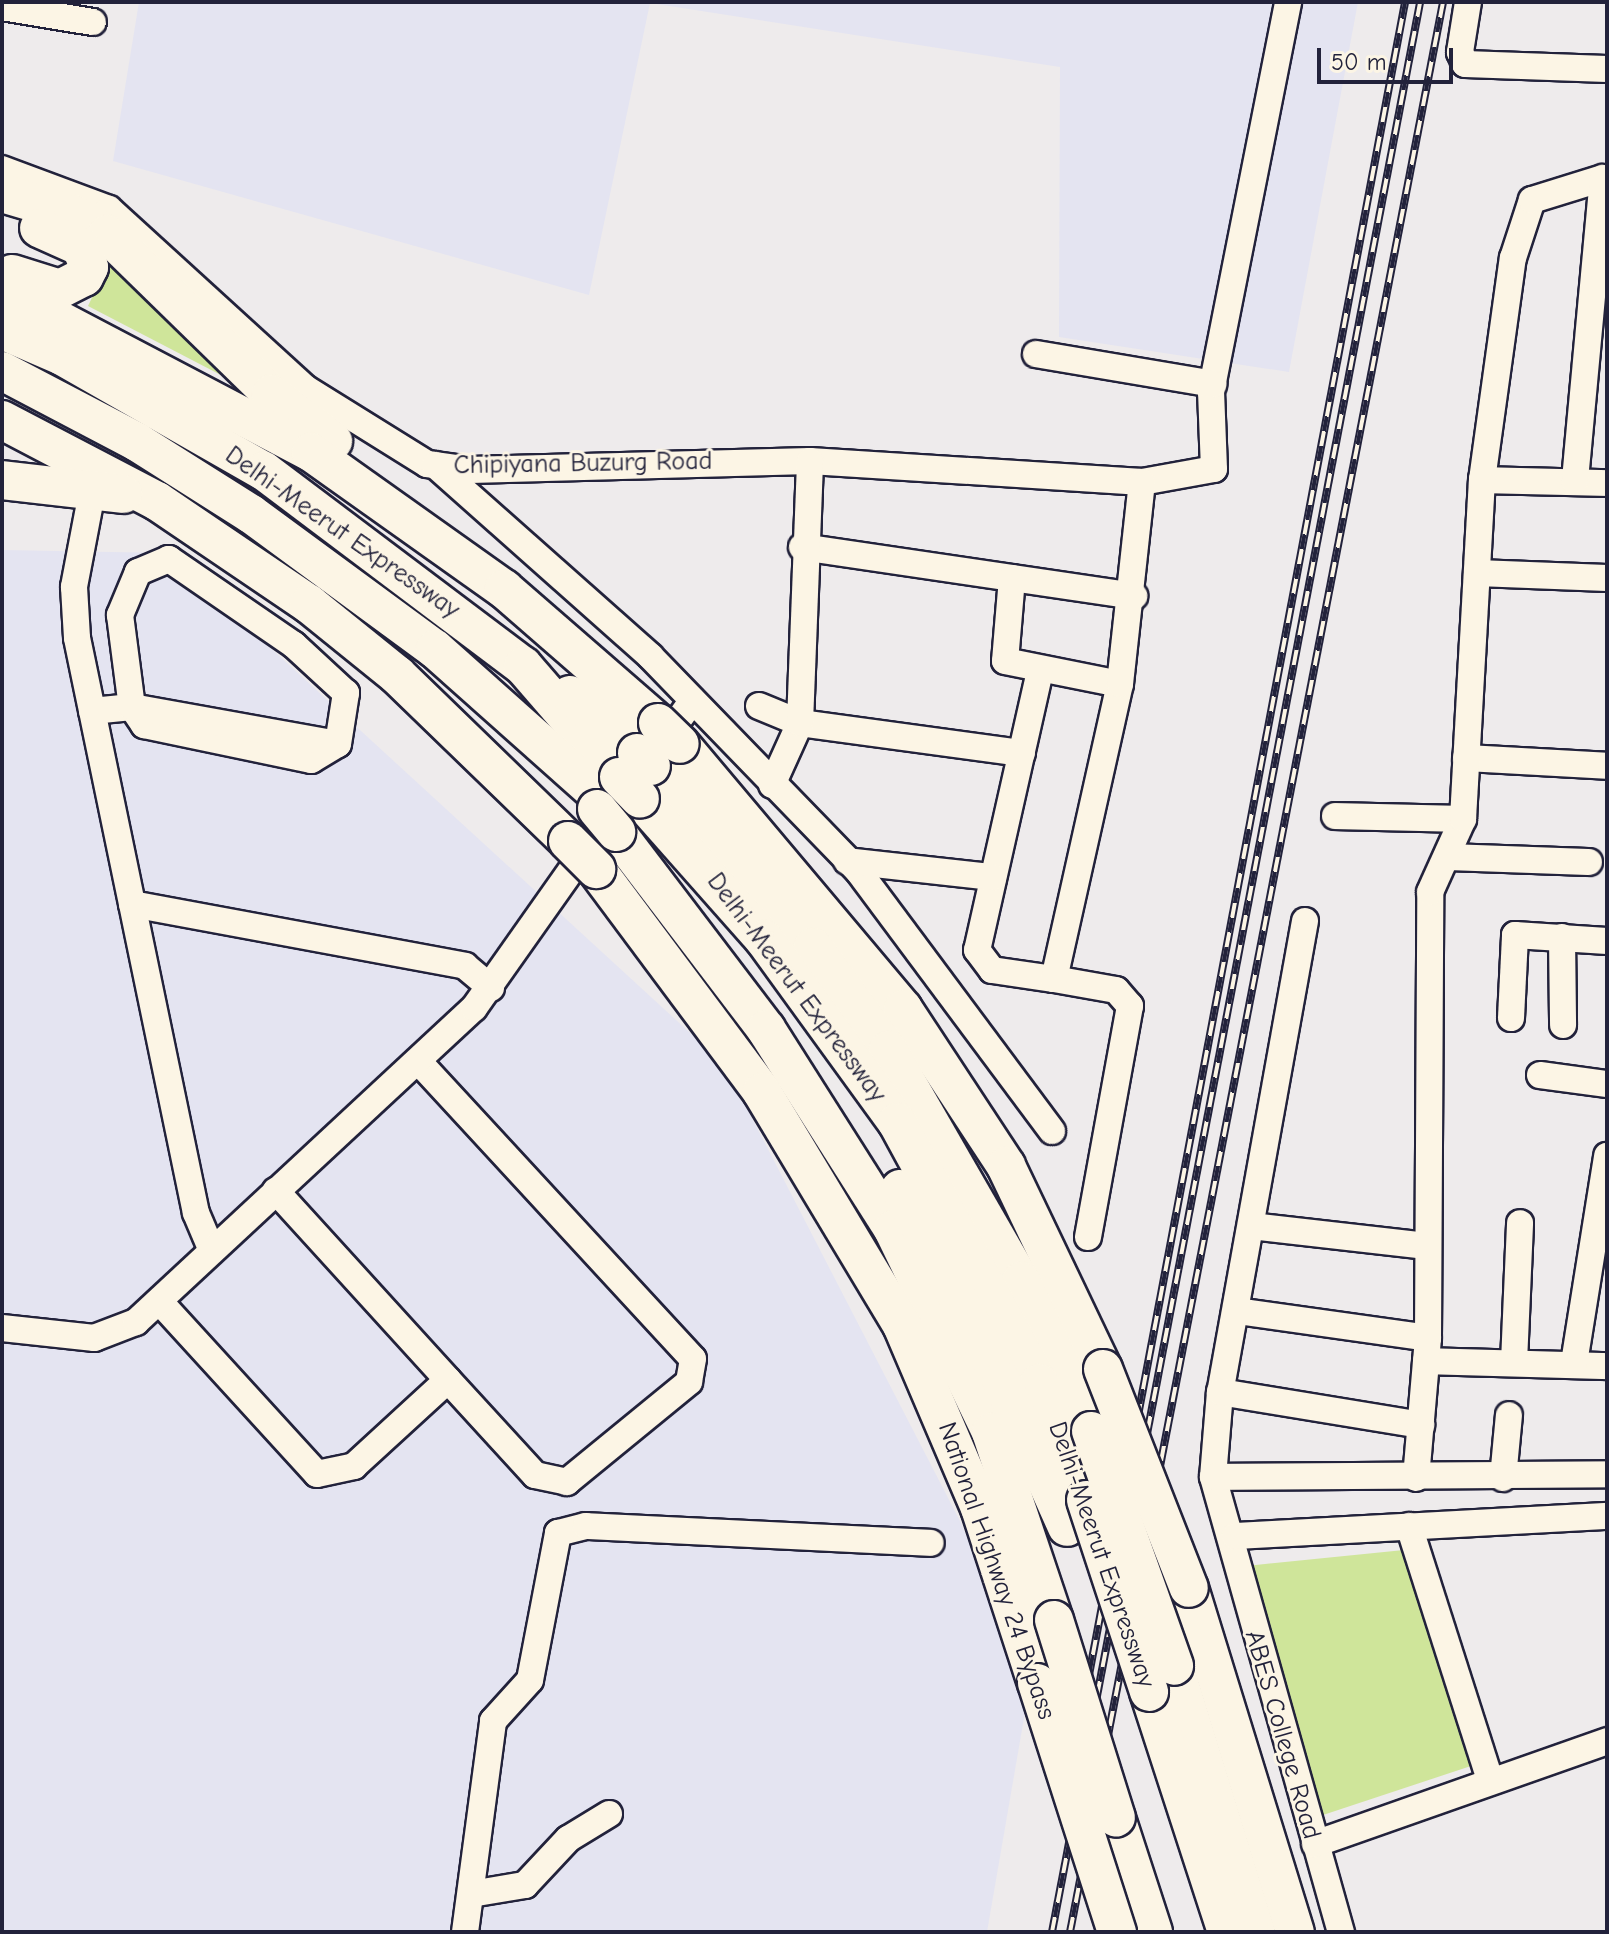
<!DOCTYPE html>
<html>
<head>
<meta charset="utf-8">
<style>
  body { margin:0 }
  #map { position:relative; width:1609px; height:1934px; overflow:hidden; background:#eeebec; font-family:"Comic Neue",sans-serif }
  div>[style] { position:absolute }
  .built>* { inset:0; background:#e4e4f1 }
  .green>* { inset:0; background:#cfe59a }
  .roads { filter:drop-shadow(2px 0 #22223b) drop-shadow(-2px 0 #22223b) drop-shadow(0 2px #22223b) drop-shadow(0 -2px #22223b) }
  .minor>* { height:26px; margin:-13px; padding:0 13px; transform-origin:13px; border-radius:13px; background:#fcf5e5 }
  .highway>* { height:38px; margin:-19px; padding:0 19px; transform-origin:19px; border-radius:19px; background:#fcf5e5 }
  .rail>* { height:8px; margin-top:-4px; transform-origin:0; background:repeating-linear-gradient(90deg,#fcf5e5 0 15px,#22223b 0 30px); box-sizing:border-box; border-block:2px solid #22223b }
  .bridges { filter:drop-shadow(2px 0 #22223b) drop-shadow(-2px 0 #22223b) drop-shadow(0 2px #22223b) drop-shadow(0 -2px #22223b) }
  .highway-bridge>* { height:38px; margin:-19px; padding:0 19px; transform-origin:19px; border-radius:19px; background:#fcf5e5 }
  span { translate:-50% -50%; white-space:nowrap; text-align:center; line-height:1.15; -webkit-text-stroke:6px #fcf5e5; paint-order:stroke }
  .street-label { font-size:26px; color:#22223b }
  .frame { position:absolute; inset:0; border:4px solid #22223b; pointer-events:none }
  .scale { position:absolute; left:1317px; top:48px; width:136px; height:36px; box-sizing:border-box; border:4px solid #22223b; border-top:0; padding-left:10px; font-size:24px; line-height:28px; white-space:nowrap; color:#22223b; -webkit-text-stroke:6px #fcf5e5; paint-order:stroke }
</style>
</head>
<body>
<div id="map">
  <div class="built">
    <i style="clip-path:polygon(139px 2px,1358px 2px,1289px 372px,1059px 337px,1060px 67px,650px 3px,589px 295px,113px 161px)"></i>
    <i style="clip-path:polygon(2px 550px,167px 553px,724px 1064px,961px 1523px,1029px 1689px,987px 1932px,2px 1932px)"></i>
  </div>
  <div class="green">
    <i style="clip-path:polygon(109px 262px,265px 398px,88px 306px)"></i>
    <i style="clip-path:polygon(1404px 1550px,1474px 1765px,1317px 1817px,1246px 1566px)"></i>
  </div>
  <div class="roads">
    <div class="minor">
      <i style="left:1468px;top:2px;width:51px;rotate:99.1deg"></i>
      <i style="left:1460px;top:52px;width:13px;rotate:67deg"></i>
      <i style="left:1465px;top:64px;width:142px;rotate:2deg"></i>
      <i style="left:2px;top:7px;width:92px;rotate:9.4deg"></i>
      <i style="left:2px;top:169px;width:114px;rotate:20.5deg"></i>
      <i style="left:109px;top:209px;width:265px;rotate:42.4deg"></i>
      <i style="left:305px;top:388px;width:144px;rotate:31.9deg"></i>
      <i style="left:427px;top:464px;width:43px;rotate:7.9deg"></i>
      <i style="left:470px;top:470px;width:340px;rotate:-1.5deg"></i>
      <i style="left:810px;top:461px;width:333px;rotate:3.6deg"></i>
      <i style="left:1142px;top:482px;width:73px;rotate:-10.2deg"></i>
      <i style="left:1214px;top:469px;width:77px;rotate:-92.2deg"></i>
      <i style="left:1211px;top:392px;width:398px;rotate:-78.8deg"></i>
      <i style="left:1036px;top:354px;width:180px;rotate:9.6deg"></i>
      <i style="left:435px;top:465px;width:288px;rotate:41.6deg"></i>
      <i style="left:650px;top:656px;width:301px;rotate:45.9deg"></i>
      <i style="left:859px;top:872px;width:323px;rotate:53.3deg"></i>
      <i style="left:1482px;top:480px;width:125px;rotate:1.4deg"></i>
      <i style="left:93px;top:487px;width:102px;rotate:100.8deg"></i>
      <i style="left:74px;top:587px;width:51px;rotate:86.6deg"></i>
      <i style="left:77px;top:638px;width:587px;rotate:78.31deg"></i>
      <i style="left:196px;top:1213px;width:39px;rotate:67deg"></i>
      <i style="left:802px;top:547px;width:336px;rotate:8.4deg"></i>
      <i style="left:1477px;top:573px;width:130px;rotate:2.2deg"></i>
      <i style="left:1012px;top:578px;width:83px;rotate:94.8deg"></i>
      <i style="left:1005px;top:661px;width:117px;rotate:11.3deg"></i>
      <i style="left:1040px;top:671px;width:286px;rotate:102.7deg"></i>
      <i style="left:977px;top:950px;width:25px;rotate:53deg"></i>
      <i style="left:992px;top:970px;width:63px;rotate:8.3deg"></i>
      <i style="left:759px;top:706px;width:44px;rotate:22.5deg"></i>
      <i style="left:800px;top:723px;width:224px;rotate:7.7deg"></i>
      <i style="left:92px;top:711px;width:40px;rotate:-5.7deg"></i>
      <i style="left:132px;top:707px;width:22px;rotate:56deg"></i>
      <i style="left:144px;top:725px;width:171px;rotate:11.8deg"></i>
      <i style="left:311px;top:760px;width:31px;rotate:-31deg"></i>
      <i style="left:338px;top:744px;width:52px;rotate:-81.1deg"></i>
      <i style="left:346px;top:693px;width:71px;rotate:-137.3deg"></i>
      <i style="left:294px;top:645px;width:152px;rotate:-145.5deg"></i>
      <i style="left:169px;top:559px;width:34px;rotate:157deg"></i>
      <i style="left:138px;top:572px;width:47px;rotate:112.7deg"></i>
      <i style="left:120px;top:615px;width:93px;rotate:82.6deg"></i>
      <i style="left:132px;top:707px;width:209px;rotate:10.2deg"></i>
      <i style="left:659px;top:747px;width:57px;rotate:-54.3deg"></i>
      <i style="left:1466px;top:758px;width:141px;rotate:3.2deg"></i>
      <i style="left:772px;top:785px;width:68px;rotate:-65.7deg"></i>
      <i style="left:800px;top:723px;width:262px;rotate:-87.8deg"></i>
      <i style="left:1335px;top:816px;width:128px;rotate:1.3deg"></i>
      <i style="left:1447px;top:857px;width:142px;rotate:2deg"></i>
      <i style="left:847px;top:861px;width:147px;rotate:6.3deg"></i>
      <i style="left:132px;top:904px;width:339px;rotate:10.5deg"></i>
      <i style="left:465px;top:966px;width:34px;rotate:40deg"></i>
      <i style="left:1305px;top:921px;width:479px;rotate:100.2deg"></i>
      <i style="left:1220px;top:1392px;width:85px;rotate:94.7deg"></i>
      <i style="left:1213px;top:1477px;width:473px;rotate:74.3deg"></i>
      <i style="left:1562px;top:937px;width:88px;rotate:89.3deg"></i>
      <i style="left:1511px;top:1018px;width:83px;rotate:-87.2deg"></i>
      <i style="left:1515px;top:935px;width:92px;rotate:3.7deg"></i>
      <i style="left:418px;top:1061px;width:405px;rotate:47.3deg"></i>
      <i style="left:693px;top:1359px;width:23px;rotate:100deg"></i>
      <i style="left:689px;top:1382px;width:158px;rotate:140.7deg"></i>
      <i style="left:1540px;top:1075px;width:68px;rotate:7.7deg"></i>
      <i style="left:1251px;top:1226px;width:177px;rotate:6.5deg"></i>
      <i style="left:1088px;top:1237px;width:235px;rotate:-79.7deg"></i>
      <i style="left:1130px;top:1006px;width:21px;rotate:-131deg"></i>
      <i style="left:1116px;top:990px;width:63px;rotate:-169.9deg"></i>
      <i style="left:1054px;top:979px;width:302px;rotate:-77.4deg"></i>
      <i style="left:1120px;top:684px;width:203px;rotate:-83.8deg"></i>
      <i style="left:159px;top:1301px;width:234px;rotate:47.6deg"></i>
      <i style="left:317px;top:1474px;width:38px;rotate:-12deg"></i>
      <i style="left:354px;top:1466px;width:127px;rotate:-42.5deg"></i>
      <i style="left:448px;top:1380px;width:256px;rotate:-132.3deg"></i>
      <i style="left:1237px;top:1311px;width:193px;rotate:8deg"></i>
      <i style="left:2px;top:1328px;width:93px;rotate:6.2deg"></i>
      <i style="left:94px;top:1338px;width:45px;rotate:-20.9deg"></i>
      <i style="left:136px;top:1322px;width:461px;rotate:-42.9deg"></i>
      <i style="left:474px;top:1008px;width:245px;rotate:-54.8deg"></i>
      <i style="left:1426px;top:1361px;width:181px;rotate:1.6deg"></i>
      <i style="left:1514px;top:1362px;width:139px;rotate:-87.5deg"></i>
      <i style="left:1574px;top:1363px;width:210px;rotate:-80.9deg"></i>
      <i style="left:448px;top:1380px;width:129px;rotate:47.5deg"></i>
      <i style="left:535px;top:1475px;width:33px;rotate:12deg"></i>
      <i style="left:1220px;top:1392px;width:204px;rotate:9.3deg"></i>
      <i style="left:1213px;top:1477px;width:394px;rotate:-0.4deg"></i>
      <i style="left:1416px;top:1478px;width:141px;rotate:-85.1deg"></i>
      <i style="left:1428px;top:1338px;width:446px;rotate:-89.7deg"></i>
      <i style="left:1430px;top:892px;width:80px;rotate:-65.7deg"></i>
      <i style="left:1463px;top:819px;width:340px;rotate:-86.8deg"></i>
      <i style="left:1482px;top:480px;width:224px;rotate:-82.1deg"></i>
      <i style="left:1513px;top:258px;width:61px;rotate:-71.9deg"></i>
      <i style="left:1532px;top:200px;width:74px;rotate:-17.2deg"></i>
      <i style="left:1603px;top:178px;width:305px;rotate:95.3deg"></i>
      <i style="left:1503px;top:1478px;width:63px;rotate:-84.6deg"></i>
      <i style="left:1409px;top:1526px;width:267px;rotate:72.3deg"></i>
      <i style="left:1235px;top:1536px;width:371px;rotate:-3.1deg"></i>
      <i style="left:1315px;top:1844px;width:310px;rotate:-19.4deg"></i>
      <i style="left:471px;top:1894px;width:55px;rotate:-9.5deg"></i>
      <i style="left:525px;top:1885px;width:63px;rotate:-46.9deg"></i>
      <i style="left:568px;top:1839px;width:48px;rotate:-31.4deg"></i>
      <i style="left:465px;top:1932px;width:213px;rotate:-82.4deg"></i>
      <i style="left:493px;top:1721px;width:55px;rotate:-47.9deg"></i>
      <i style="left:530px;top:1680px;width:150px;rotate:-79.2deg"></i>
      <i style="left:558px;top:1533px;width:29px;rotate:-14deg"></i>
      <i style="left:586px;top:1526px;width:345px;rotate:2.8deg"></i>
    </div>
    <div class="highway">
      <i style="left:2px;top:193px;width:74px;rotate:16.5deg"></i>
      <i style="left:73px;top:214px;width:39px;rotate:30deg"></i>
      <i style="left:107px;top:234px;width:229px;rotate:44.3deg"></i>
      <i style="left:271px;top:394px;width:78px;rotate:37.2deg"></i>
      <i style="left:12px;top:274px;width:50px;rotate:17.4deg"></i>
      <i style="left:60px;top:289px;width:27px;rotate:-27deg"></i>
      <i style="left:84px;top:277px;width:11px;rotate:-63deg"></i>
      <i style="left:89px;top:267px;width:22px;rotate:-112deg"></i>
      <i style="left:81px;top:247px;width:46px;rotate:-155.7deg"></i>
      <i style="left:2px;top:290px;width:349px;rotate:27.7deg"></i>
      <i style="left:311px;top:452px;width:237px;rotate:35.4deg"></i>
      <i style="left:504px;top:589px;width:204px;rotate:41deg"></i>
      <i style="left:2px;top:330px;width:65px;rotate:23.4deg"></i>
      <i style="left:62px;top:356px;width:232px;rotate:29.7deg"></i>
      <i style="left:264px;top:471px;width:324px;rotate:37deg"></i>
      <i style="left:523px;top:666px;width:147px;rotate:49.1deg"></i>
      <i style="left:2px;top:371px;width:153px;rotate:27.7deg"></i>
      <i style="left:137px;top:442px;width:135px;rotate:32.3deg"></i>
      <i style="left:251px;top:514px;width:228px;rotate:36.3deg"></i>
      <i style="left:435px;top:649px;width:233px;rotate:41.7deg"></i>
      <i style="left:2px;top:420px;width:175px;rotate:27.6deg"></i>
      <i style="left:157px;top:501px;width:184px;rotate:34.1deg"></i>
      <i style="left:309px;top:604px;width:113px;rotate:38.9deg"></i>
      <i style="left:397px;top:675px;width:238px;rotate:44.1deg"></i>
      <i style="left:2px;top:480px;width:122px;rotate:6.6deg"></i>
      <i style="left:570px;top:695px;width:89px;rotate:40.9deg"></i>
      <i style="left:680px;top:744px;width:346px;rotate:49.9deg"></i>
      <i style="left:903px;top:1009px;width:188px;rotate:56.7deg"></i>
      <i style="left:1006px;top:1166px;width:225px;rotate:64.5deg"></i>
      <i style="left:651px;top:766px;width:243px;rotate:48.2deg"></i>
      <i style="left:813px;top:947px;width:127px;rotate:53.9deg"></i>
      <i style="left:888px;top:1050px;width:267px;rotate:60.1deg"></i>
      <i style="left:1021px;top:1281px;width:166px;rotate:65deg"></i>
      <i style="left:640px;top:799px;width:187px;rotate:48.5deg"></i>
      <i style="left:764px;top:939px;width:226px;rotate:54deg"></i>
      <i style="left:897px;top:1122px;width:297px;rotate:61.5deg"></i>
      <i style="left:1039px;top:1383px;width:126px;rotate:68.1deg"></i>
      <i style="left:616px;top:832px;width:248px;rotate:52.7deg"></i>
      <i style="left:766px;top:1029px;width:237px;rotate:57.6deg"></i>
      <i style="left:893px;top:1229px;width:225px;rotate:64.2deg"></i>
      <i style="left:991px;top:1432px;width:198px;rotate:71.5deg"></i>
      <i style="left:596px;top:869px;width:278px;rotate:53.3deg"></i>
      <i style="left:762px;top:1092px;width:272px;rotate:59deg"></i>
      <i style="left:902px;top:1325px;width:199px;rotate:66.9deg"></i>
      <i style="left:980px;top:1508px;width:184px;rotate:72deg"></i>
      <i style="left:900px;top:1189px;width:216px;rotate:62.1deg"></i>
      <i style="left:1001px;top:1380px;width:161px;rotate:65.8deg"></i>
      <i style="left:1189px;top:1588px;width:360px;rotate:72.9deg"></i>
      <i style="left:1174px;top:1666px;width:278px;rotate:72.9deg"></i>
      <i style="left:1149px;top:1692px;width:252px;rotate:72deg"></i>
      <i style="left:1116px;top:1818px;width:120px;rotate:72deg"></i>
    </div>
  </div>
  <div class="rail">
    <i style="left:1065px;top:1802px;width:1832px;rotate:-79.3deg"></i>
    <i style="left:1052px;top:1932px;width:1965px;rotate:-79.2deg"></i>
    <i style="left:1070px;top:1932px;width:1966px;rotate:-79.06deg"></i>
  </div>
  <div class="bridges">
    <div class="highway-bridge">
      <i style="left:658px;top:723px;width:30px;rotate:44deg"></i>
      <i style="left:637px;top:753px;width:19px;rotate:43deg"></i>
      <i style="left:619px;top:777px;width:30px;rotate:46deg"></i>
      <i style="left:597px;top:809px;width:30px;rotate:50deg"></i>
      <i style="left:568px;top:841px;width:40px;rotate:45deg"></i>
      <i style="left:1103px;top:1369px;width:235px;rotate:68.6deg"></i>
      <i style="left:1091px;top:1431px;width:249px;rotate:70.5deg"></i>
      <i style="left:1086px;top:1500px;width:202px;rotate:71.8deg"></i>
      <i style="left:1054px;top:1620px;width:207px;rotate:72.6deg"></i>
      <i style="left:1037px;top:1683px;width:262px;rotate:72.2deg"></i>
    </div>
  </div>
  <div class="street-label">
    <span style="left:583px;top:464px;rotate:-1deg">Chipiyana Buzurg Road</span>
    <span style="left:342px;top:533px;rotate:35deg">Delhi-Meerut Expressway</span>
    <span style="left:796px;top:988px;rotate:53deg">Delhi-Meerut Expressway</span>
    <span style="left:1101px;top:1555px;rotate:71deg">Delhi-Meerut Expressway</span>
    <span style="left:996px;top:1571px;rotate:71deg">National Highway 24 Bypass</span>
    <span style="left:1282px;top:1735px;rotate:74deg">ABES College Road</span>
  </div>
  <div class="frame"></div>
  <div class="scale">50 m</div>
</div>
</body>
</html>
